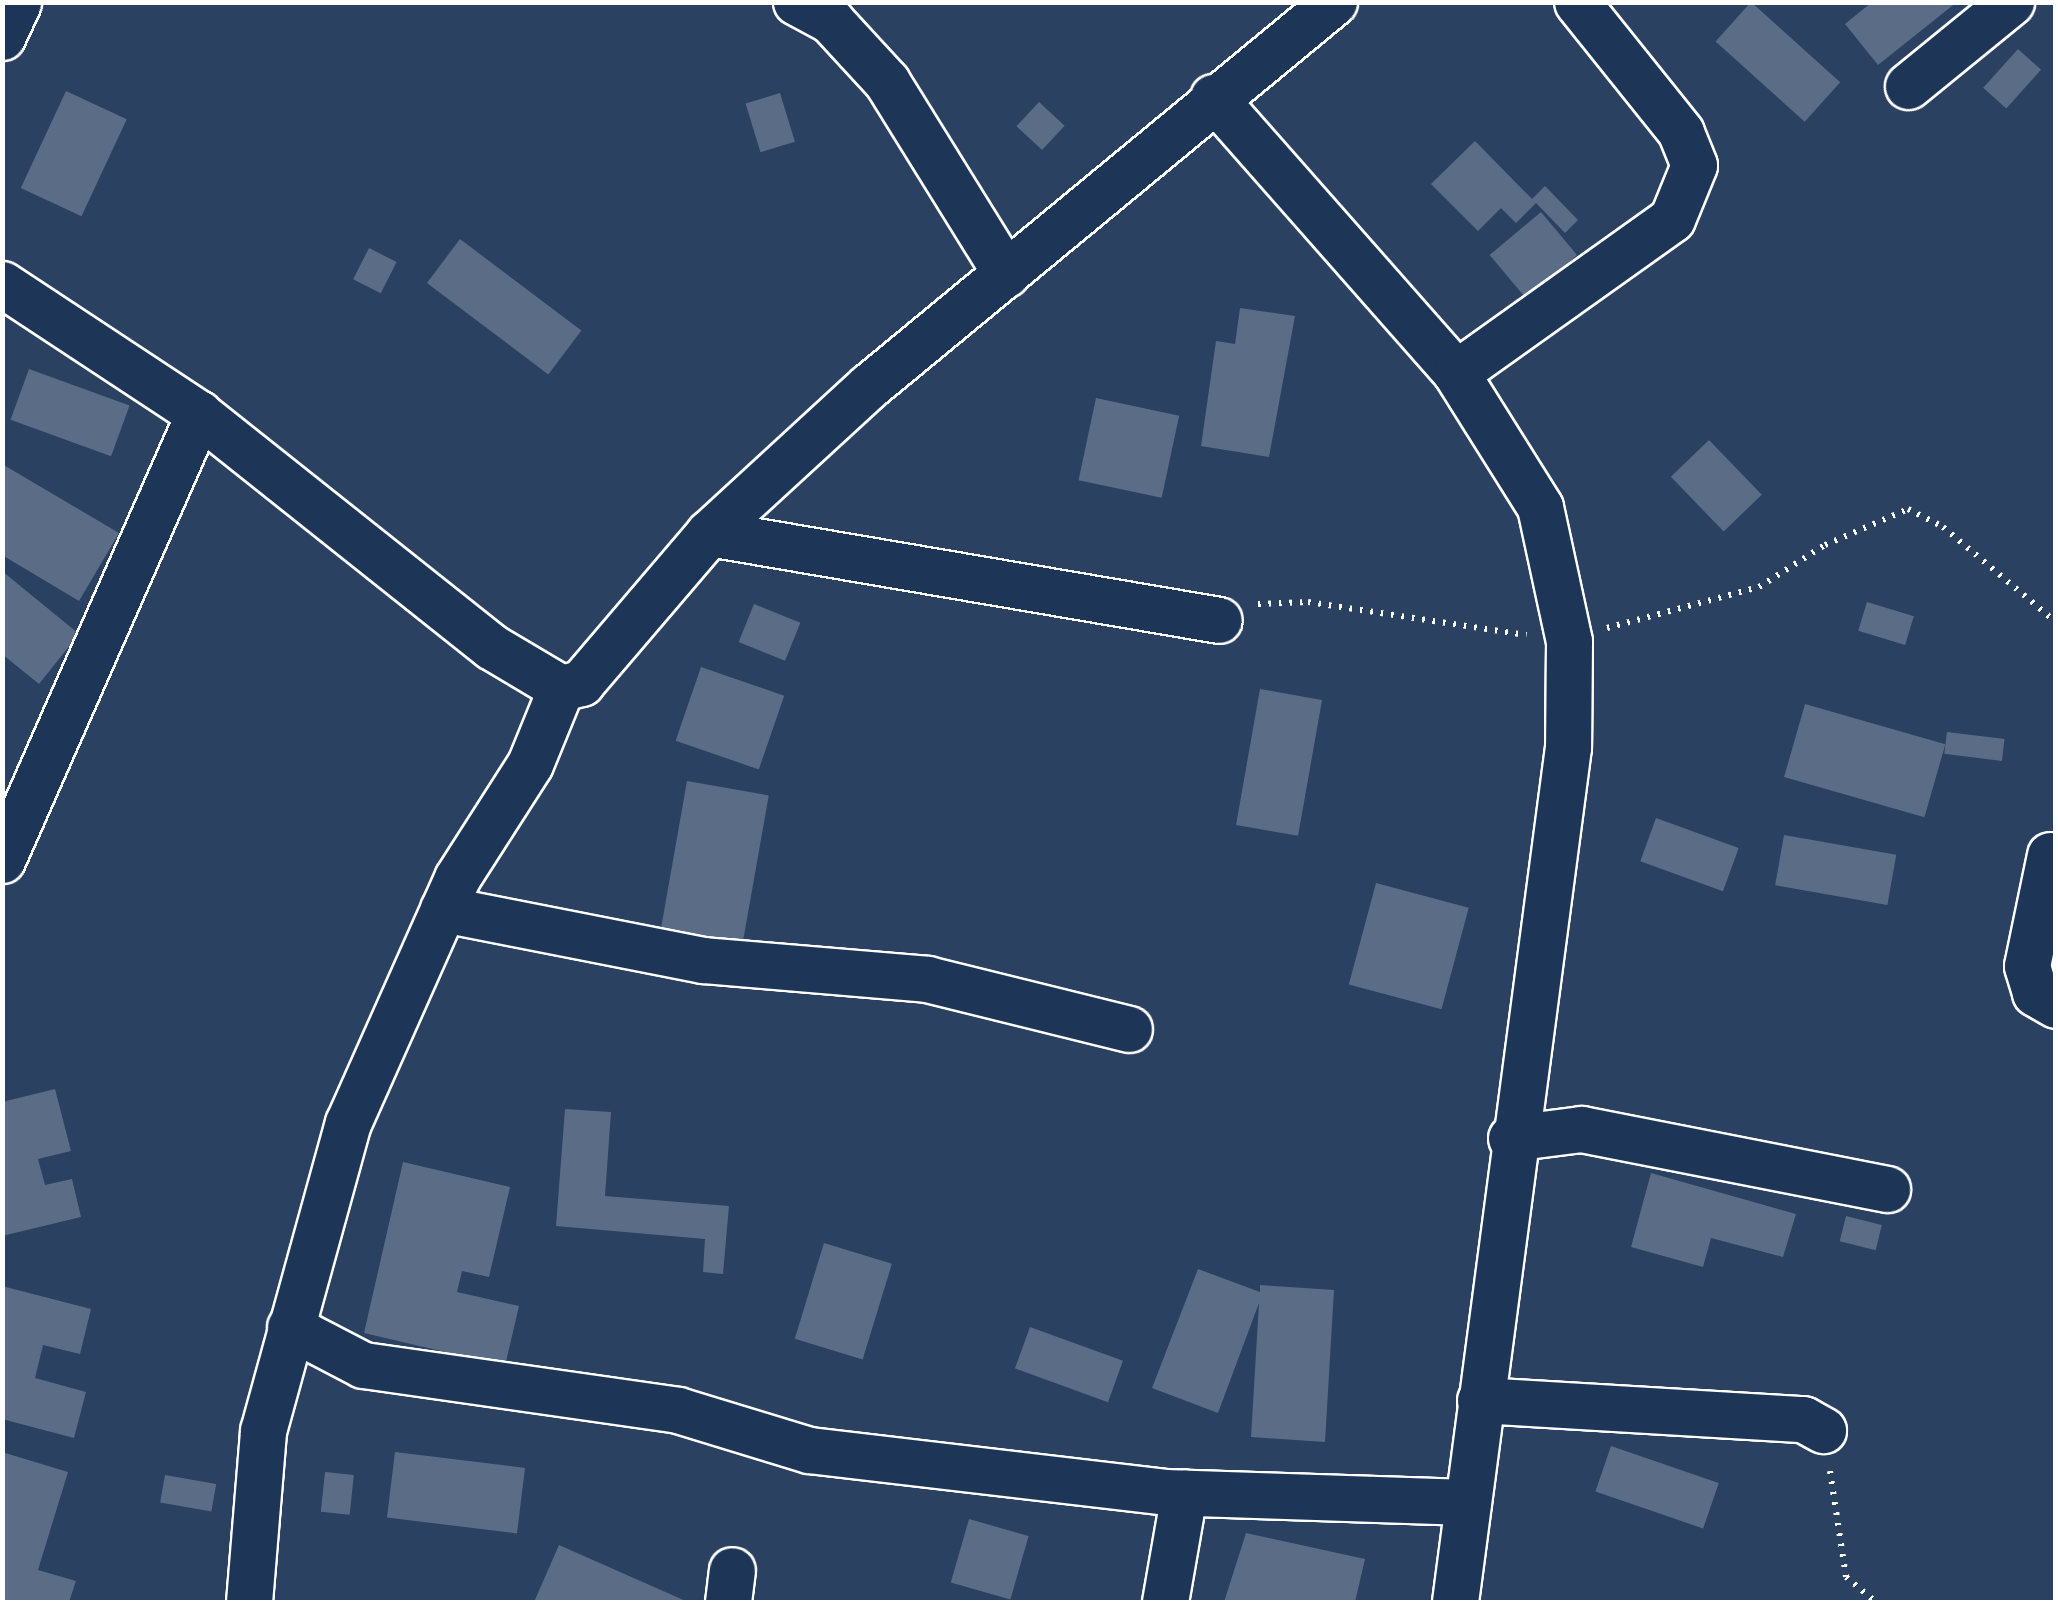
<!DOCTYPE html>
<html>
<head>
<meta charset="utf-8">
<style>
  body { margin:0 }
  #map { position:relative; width:2058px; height:1605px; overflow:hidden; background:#2a4161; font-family:"Architects Daughter",sans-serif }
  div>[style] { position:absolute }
  .building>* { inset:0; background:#5b6c86; transform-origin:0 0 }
  .path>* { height:6px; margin-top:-3px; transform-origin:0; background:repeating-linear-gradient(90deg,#fff 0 2.5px,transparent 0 10.5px) }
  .roads { filter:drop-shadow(2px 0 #fff) drop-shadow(-2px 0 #fff) drop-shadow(0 2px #fff) drop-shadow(0 -2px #fff) }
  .street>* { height:45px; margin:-22.5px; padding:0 22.5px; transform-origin:22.5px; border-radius:22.5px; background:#1d3557 }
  span { translate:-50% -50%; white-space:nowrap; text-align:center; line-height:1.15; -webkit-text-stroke:8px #1d3557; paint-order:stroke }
  .frame { position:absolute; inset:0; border:5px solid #fff; pointer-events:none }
</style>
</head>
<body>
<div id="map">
  <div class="building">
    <i style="left:1751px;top:2px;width:120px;height:53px;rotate:42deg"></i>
    <i style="clip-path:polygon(1872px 2px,1957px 2px,1878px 65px,1845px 24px)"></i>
    <i style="left:2018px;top:49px;width:31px;height:52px;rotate:42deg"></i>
    <i style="left:66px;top:91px;width:67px;height:107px;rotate:25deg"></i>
    <i style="left:780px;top:93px;width:51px;height:36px;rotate:73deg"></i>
    <i style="left:1039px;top:102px;width:35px;height:33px;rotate:43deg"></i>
    <i style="clip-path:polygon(1475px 141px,1532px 199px,1545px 186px,1578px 220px,1565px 233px,1536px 203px,1516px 223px,1501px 208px,1478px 231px,1431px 184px)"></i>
    <i style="left:1541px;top:212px;width:56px;height:67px;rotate:50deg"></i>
    <i style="left:460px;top:239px;width:152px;height:55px;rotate:37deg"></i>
    <i style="left:369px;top:248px;width:31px;height:35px;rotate:27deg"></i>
    <i style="clip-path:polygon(1240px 308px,1295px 316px,1269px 457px,1201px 446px,1216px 341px,1235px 344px)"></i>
    <i style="left:29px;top:369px;width:107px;height:54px;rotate:20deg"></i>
    <i style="left:1096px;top:398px;width:85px;height:84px;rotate:12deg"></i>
    <i style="left:1709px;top:440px;width:76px;height:53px;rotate:46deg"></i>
    <i style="clip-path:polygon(2px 464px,119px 533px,79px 601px,2px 555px)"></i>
    <i style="clip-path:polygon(2px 571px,79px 634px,39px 684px,2px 654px)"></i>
    <i style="left:1867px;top:602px;width:49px;height:30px;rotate:17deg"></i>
    <i style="left:754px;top:604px;width:50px;height:41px;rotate:22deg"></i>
    <i style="left:701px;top:667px;width:88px;height:78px;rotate:19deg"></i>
    <i style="left:1260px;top:689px;width:63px;height:138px;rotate:10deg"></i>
    <i style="left:1805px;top:704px;width:146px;height:76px;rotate:16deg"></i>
    <i style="left:1947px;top:732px;width:58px;height:22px;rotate:7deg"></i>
    <i style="left:687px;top:781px;width:83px;height:160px;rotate:10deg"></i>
    <i style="left:1656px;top:818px;width:88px;height:46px;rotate:20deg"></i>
    <i style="left:1784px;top:835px;width:114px;height:51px;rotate:10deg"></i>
    <i style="left:1376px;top:883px;width:96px;height:105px;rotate:15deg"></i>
    <i style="clip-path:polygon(55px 1089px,71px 1151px,38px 1159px,45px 1185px,72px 1179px,81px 1217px,2px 1236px,2px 1102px)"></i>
    <i style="clip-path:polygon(565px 1109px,611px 1112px,605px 1196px,729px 1206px,723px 1274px,703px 1272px,705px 1239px,556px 1226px)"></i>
    <i style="clip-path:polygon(403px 1162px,510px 1187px,489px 1277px,462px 1271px,457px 1292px,519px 1306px,505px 1366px,364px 1333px)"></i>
    <i style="clip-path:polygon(1651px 1173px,1796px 1214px,1783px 1257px,1711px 1238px,1703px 1267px,1631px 1247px)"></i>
    <i style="left:1846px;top:1216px;width:37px;height:26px;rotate:14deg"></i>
    <i style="left:824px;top:1243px;width:71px;height:100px;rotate:17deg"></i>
    <i style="clip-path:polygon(1198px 1269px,1260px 1292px,1260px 1285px,1334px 1290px,1325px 1442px,1251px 1437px,1259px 1303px,1218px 1413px,1152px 1388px)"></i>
    <i style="clip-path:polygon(2px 1286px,91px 1309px,80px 1354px,43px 1345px,35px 1378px,86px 1392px,74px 1438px,2px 1419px)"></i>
    <i style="left:1030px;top:1327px;width:99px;height:44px;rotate:20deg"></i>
    <i style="left:1611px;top:1446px;width:114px;height:48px;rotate:19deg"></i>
    <i style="clip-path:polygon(2px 1452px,68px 1472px,38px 1570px,76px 1581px,69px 1602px,2px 1602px)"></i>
    <i style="left:395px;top:1452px;width:131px;height:66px;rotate:7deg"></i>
    <i style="left:325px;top:1472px;width:29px;height:40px;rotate:6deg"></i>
    <i style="left:165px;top:1475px;width:52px;height:28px;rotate:10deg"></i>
    <i style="left:969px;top:1519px;width:62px;height:66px;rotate:16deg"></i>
    <i style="clip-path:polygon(1246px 1533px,1365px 1559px,1355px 1602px,1224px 1602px)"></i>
    <i style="clip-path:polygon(559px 1545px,688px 1602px,534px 1602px)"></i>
  </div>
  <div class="path">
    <i style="left:1258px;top:604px;width:50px;rotate:-2.3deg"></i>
    <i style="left:1308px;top:602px;width:221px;rotate:8.6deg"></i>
    <i style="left:1607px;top:628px;width:157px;rotate:-15.1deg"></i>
    <i style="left:1759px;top:587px;width:78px;rotate:-32.5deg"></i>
    <i style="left:1825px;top:545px;width:90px;rotate:-23.4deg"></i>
    <i style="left:1908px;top:509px;width:39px;rotate:27deg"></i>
    <i style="left:1943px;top:527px;width:148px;rotate:40.1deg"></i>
    <i style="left:1830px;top:1471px;width:107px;rotate:81.4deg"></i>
    <i style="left:1846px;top:1577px;width:39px;rotate:40deg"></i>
  </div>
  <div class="roads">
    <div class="street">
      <i style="left:796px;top:2px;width:40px;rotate:28deg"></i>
      <i style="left:831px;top:21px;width:83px;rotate:47.4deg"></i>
      <i style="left:887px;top:82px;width:226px;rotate:58.2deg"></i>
      <i style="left:2px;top:37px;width:38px;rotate:-65deg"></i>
      <i style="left:1908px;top:86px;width:133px;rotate:-39.2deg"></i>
      <i style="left:1213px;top:97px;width:368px;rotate:48.6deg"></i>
      <i style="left:1456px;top:373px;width:158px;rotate:57.9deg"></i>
      <i style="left:1540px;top:507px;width:137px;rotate:77.8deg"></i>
      <i style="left:1569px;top:641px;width:106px;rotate:90.5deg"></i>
      <i style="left:1568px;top:747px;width:862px;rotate:97.53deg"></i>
      <i style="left:2px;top:284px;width:236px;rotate:33.4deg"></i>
      <i style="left:199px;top:414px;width:374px;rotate:38.5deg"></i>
      <i style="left:492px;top:647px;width:80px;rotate:30.7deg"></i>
      <i style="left:561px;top:688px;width:21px;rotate:-14deg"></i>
      <i style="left:581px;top:683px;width:197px;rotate:-49.5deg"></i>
      <i style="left:709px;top:533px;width:217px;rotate:-42.6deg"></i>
      <i style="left:869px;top:386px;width:603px;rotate:-39.55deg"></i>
      <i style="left:1456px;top:373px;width:265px;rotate:-35.5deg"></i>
      <i style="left:1672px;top:219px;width:58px;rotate:-67.8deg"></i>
      <i style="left:1694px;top:165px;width:35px;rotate:-112deg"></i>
      <i style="left:1681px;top:132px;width:166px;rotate:-128.7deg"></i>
      <i style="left:709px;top:533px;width:517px;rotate:9.68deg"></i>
      <i style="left:2050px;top:855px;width:113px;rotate:101.7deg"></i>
      <i style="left:2027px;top:966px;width:28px;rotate:73deg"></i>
      <i style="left:2035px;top:993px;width:24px;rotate:30deg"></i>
      <i style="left:2px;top:860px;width:488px;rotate:-66.2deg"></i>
      <i style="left:443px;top:909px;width:265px;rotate:11.1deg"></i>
      <i style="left:703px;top:960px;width:225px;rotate:4.8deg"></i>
      <i style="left:927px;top:979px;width:208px;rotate:13.9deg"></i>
      <i style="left:1511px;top:1138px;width:71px;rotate:-7.3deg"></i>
      <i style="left:1581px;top:1129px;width:312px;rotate:11.1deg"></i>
      <i style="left:290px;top:1327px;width:82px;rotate:27.5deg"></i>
      <i style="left:363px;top:1365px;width:318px;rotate:8.1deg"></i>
      <i style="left:678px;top:1410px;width:137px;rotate:17deg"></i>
      <i style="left:809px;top:1450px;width:357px;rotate:6.7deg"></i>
      <i style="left:1164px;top:1492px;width:304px;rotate:1.9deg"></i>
      <i style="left:1480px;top:1400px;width:324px;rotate:3.4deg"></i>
      <i style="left:1803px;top:1419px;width:23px;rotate:29deg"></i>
      <i style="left:249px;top:1602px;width:172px;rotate:-85.3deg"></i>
      <i style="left:263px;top:1431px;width:320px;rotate:-74.6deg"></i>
      <i style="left:348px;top:1123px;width:268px;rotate:-66deg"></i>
      <i style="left:457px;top:878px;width:135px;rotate:-57.4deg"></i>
      <i style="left:530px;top:764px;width:82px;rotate:-67.8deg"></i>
      <i style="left:728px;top:1602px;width:32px;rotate:-83deg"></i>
      <i style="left:1165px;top:1602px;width:111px;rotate:-80.1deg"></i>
    </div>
  </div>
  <div class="frame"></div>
</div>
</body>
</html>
